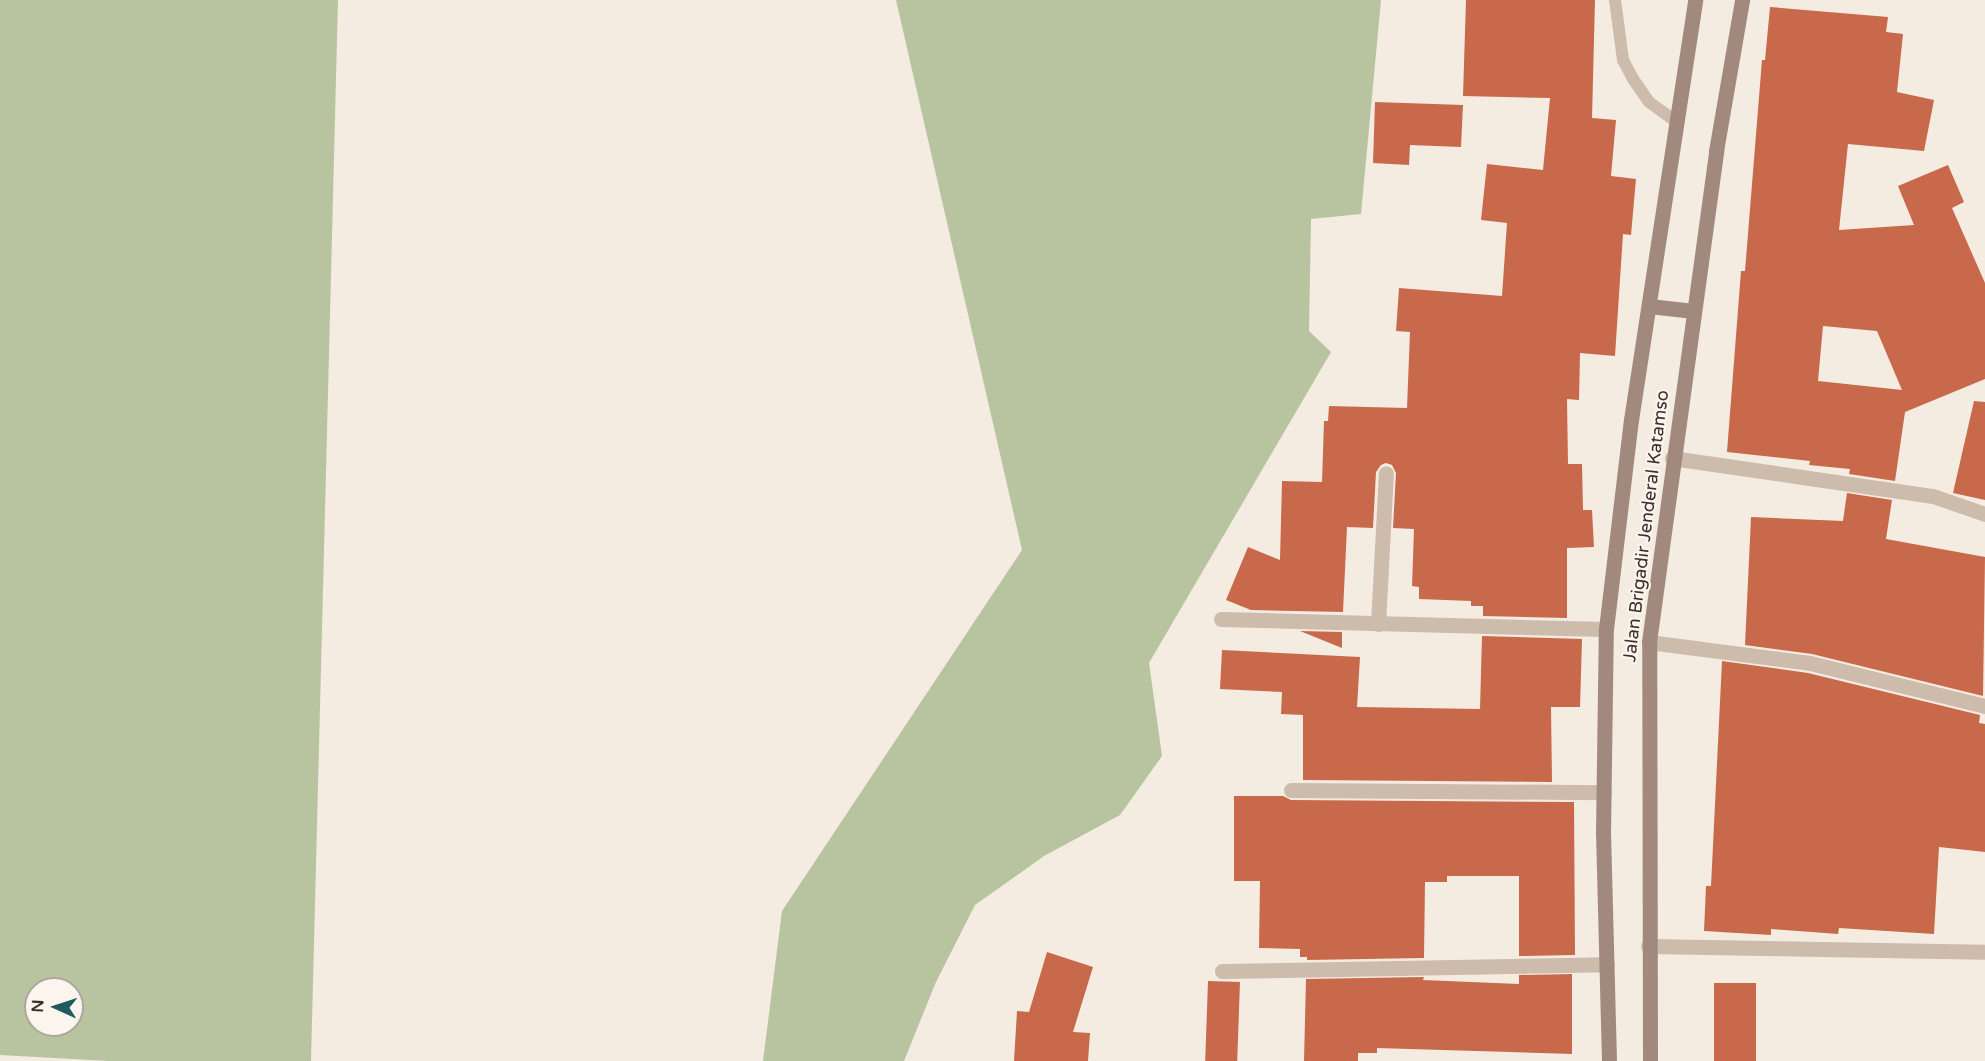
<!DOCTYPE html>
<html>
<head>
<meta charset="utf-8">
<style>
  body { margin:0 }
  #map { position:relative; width:1985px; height:1061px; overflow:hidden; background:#f4ebe1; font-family:"Varela Round",sans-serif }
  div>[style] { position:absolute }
  .green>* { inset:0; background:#b8c4a0 }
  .building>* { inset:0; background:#c8694b; transform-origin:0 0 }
  .service>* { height:12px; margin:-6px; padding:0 6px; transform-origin:6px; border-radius:6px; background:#cdbbac }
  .minor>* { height:15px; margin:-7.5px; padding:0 7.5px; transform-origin:7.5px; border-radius:7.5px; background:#cdbbac }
  .secondary>* { height:15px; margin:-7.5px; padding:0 7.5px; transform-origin:7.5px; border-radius:7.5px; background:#a18a7d }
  span { translate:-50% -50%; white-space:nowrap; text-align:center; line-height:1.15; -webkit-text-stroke:4.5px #fbf5ee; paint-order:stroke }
  .street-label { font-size:18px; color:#3b302b }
  .north { position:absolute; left:24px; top:977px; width:60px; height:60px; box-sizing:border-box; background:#fbf5ee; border:2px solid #aea6a0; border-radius:50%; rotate:273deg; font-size:16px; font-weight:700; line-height:24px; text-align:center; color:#3b302b }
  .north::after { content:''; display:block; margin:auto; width:21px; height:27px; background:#1f5a5e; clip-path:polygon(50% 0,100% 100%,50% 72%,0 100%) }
</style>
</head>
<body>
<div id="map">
  <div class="green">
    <i style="clip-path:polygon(evenodd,0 0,338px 0,311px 1061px,109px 1061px,0 1055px,0 0,36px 989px,72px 989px,72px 1025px,36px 1025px,36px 989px)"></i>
    <i style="clip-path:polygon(896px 0,1381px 0,1361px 214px,1311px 219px,1309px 331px,1331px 352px,1149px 663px,1162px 756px,1120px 815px,1044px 856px,975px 905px,936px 982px,904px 1061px,763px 1061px,782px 911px,1022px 550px)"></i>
  </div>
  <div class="building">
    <i style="clip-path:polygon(1466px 0,1595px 0,1592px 118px,1616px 120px,1611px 176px,1636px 179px,1631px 235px,1623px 234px,1615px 356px,1580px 353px,1579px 400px,1567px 399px,1568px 464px,1582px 464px,1583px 510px,1592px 510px,1594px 547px,1567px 548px,1567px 618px,1483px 616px,1483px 606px,1471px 606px,1471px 601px,1419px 599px,1419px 587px,1412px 586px,1414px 529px,1393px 528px,1396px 473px,1392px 465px,1386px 463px,1381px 465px,1376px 472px,1373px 528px,1347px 527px,1343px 612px,1251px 610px,1226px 600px,1248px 547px,1280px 560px,1282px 481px,1322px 482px,1324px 421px,1328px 421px,1329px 406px,1407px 408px,1410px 332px,1396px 331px,1399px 288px,1502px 296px,1507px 223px,1481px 220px,1487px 164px,1543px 170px,1550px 98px,1463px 96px)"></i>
    <i style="clip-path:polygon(evenodd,1770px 7px,1888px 17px,1886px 32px,1903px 34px,1897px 92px,1934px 100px,1924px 151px,1848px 144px,1839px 230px,1914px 225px,1898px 186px,1948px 165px,1964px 202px,1952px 208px,1985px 283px,1985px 379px,1905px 412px,1895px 481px,1849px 474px,1850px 469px,1809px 465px,1810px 461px,1727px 452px,1741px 271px,1745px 271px,1762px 60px,1765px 60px,1770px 7px,1823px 326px,1877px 331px,1902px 390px,1818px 381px,1823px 326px)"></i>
    <i style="clip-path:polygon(1375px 102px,1463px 105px,1461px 147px,1410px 145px,1409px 165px,1373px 163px)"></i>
    <i style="clip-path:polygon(1974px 401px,1985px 402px,1985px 500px,1953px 493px)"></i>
    <i style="clip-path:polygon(1847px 493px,1892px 500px,1886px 539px,1985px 557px,1983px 696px,1812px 654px,1745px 645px,1751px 517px,1843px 521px)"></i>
    <i style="clip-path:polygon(1300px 631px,1342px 632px,1342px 648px)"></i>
    <i style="clip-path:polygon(1482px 636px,1582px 639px,1580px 707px,1551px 707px,1552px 782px,1303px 780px,1303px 715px,1281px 714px,1282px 692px,1220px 689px,1222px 650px,1360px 657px,1357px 707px,1480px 709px)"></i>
    <i style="clip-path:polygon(1722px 661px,1808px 673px,1980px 715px,1979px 723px,1985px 724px,1985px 852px,1939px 847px,1934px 934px,1839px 928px,1838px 934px,1771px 929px,1771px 935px,1704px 931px,1706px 886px,1711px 886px)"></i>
    <i style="clip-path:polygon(1234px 796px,1283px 796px,1291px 800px,1574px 802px,1575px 955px,1519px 956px,1519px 876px,1447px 876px,1447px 882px,1425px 882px,1424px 958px,1307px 960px,1307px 957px,1300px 957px,1300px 949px,1259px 948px,1260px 881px,1234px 881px)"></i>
    <i style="clip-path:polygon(1047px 952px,1093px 967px,1073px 1032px,1090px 1033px,1088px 1061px,1014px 1061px,1017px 1011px,1029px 1012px)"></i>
    <i style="clip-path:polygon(1572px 974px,1572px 1054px,1377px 1048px,1377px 1053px,1358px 1053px,1358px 1061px,1304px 1061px,1306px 979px,1424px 977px,1423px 980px,1519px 984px,1519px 975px)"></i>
    <i style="left:1208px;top:981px;width:32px;height:80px;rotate:2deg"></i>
    <i style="left:1714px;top:983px;width:42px;height:78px"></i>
  </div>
  <div class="service">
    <i style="left:1615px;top:0;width:61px;rotate:82.4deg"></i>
    <i style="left:1623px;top:60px;width:21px;rotate:62deg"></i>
    <i style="left:1633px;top:79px;width:28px;rotate:55deg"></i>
    <i style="left:1649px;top:102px;width:36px;rotate:36deg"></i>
  </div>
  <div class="minor">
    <i style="left:1672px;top:458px;width:264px;rotate:8.3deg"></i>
    <i style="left:1933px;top:496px;width:55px;rotate:19.1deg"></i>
    <i style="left:1221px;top:619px;width:385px;rotate:1.5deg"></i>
    <i style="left:1378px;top:624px;width:151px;rotate:-87deg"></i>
    <i style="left:1649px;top:642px;width:162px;rotate:7.4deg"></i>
    <i style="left:1810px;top:663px;width:180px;rotate:13.8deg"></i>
    <i style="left:1291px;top:790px;width:313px;rotate:0.4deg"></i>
    <i style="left:1648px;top:946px;width:337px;rotate:1deg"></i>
    <i style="left:1222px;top:971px;width:385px;rotate:-1deg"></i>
  </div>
  <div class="secondary">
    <i style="left:1649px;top:306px;width:45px;rotate:6.3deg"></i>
    <i style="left:1609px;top:1061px;width:228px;rotate:-91.5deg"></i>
    <i style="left:1603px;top:833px;width:204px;rotate:-89.2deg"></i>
    <i style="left:1606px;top:629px;width:210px;rotate:-83.2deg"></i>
    <i style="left:1631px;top:420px;width:425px;rotate:-81.3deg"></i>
    <i style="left:1650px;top:1061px;width:419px;rotate:-90.1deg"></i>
    <i style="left:1649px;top:642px;width:496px;rotate:-82.2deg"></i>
    <i style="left:1716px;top:151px;width:153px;rotate:-80.2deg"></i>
  </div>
  <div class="street-label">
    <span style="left:1646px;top:526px;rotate:-83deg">Jalan Brigadir Jenderal Katamso</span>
  </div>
  <div class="north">N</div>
</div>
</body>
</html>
